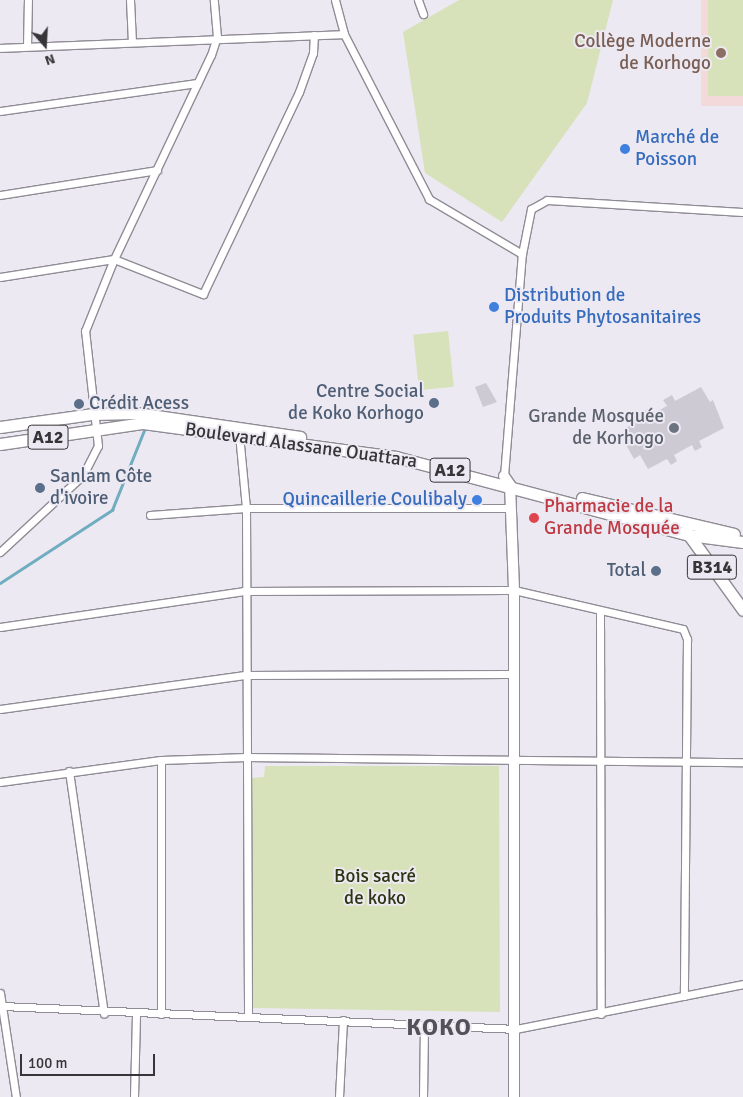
<!DOCTYPE html>
<html>
<head>
<meta charset="utf-8">
<style>
  body { margin:0 }
  #map { position:relative; width:743px; height:1097px; overflow:hidden; background:#ede9f2; font-family:Signika,sans-serif }
  div>[style] { position:absolute }
  .education>* { inset:0; background:#f4d9da; transform-origin:0 0 }
  .green>* { inset:0; background:#d7e2ba; transform-origin:0 0 }
  .stream>* { height:2.5px; margin:-1.25px; padding:0 1.25px; transform-origin:1.25px; border-radius:1.25px; background:#71adc0 }
  .building>* { inset:0; background:#cecad3 }
  .roads { filter:drop-shadow(1px 0 #908c95) drop-shadow(-1px 0 #908c95) drop-shadow(0 1px #908c95) drop-shadow(0 -1px #908c95) }
  .street>* { height:7px; margin:-3.5px; padding:0 3.5px; transform-origin:3.5px; border-radius:3.5px; background:#fff }
  .secondary>* { height:10px; margin:-5px; padding:0 5px; transform-origin:5px; border-radius:5px; background:#fff }
  .primary>* { height:11px; margin:-5.5px; padding:0 5.5px; transform-origin:5.5px; border-radius:5.5px; background:#fff }
  .dots>* { width:14px; height:14px; translate:-50% -50%; box-sizing:border-box; border:2px solid #ede9f2; border-radius:50% }
  span { translate:-50% -50%; white-space:nowrap; text-align:center; line-height:1.15; -webkit-text-stroke:4px #ede9f2; paint-order:stroke }
  .shield-label span { padding:1px 4px; background:#ede9f2; border:1px solid; border-radius:4px; -webkit-text-stroke-width:0 }
  .shield-label { font-size:18px; color:#363538; font-weight:700 }
  .education-label { font-size:19px; color:#785e54 }
  .right { translate:-100% -50%; text-align:right }
  .shop-label { font-size:19px; color:#366cbe }
  .left { translate:0 -50%; text-align:left }
  .service-label { font-size:19px; color:#4e5e75 }
  .worship-label { font-size:19px; color:#5b616d }
  .street-label { font-size:19px; color:#363538 }
  .health-label { font-size:19px; color:#be3a42 }
  .park-label { font-size:19px; color:#2d3510 }
  .district-label { font-size:24px; color:#555159; font-weight:700; letter-spacing:1px }
  .north { position:absolute; left:20px; top:20px; width:50px; height:50px; -webkit-text-stroke:4px #ede9f2; paint-order:stroke; rotate:161deg; font-size:14px; font-weight:700; line-height:20px; text-align:center; color:#363538 }
  .north::after { content:''; display:block; margin:auto; width:18px; height:22px; background:#363538; clip-path:polygon(50% 0,100% 100%,50% 72%,0 100%) }
  .scale { position:absolute; left:20px; top:1054px; width:135px; height:22px; box-sizing:border-box; border:2px solid #363538; border-top:0; padding-left:6px; font-size:15px; line-height:18px; white-space:nowrap; color:#363538; -webkit-text-stroke:4px #ede9f2; paint-order:stroke }
</style>
</head>
<body>
<div id="map">
  <div class="education">
    <i style="left:701px;top:0;width:42px;height:106px"></i>
  </div>
  <div class="green">
    <i style="clip-path:polygon(459px 0,613px 0,587px 103px,502px 222px,425px 173px,403px 32px)"></i>
    <i style="left:708px;top:0;width:35px;height:96px"></i>
    <i style="left:448px;top:331px;width:56px;height:35px;rotate:84deg"></i>
    <i style="clip-path:polygon(265px 766px,499px 766px,500px 1012px,253px 1008px,252px 778px,264px 777px)"></i>
  </div>
  <div class="stream">
    <i style="left:152px;top:411px;width:13px;rotate:-67deg"></i>
    <i style="left:0;top:583px;width:134px;rotate:-33.1deg"></i>
    <i style="left:112px;top:510px;width:88px;rotate:-68.1deg"></i>
  </div>
  <div class="building">
    <i style="clip-path:polygon(486px 383px,497px 402px,483px 407px,475px 387px)"></i>
    <i style="clip-path:polygon(701px 387px,710px 402px,713px 400px,724px 428px,699px 441px,702px 447px,695px 451px,692px 445px,674px 455px,677px 461px,671px 465px,667px 459px,648px 469px,640px 455px,634px 459px,625px 443px,621px 436px,627px 432px,625px 428px,641px 420px,639px 414px,649px 408px,652px 414px,667px 406px,663px 400px,672px 395px,675px 401px)"></i>
  </div>
  <div class="roads">
    <div class="street">
      <i style="left:130px;top:0;width:42px;rotate:87.3deg"></i>
      <i style="left:335px;top:0;width:35px;rotate:75deg"></i>
      <i style="left:344px;top:34px;width:186px;rotate:62.7deg"></i>
      <i style="left:429px;top:199px;width:108px;rotate:30.6deg"></i>
      <i style="left:418px;top:0;width:15px;rotate:70deg"></i>
      <i style="left:27px;top:46px;width:46px;rotate:-88.8deg"></i>
      <i style="left:0;top:48px;width:344px;rotate:-2.3deg"></i>
      <i style="left:0;top:111px;width:199px;rotate:-8.1deg"></i>
      <i style="left:0;top:195px;width:159px;rotate:-9deg"></i>
      <i style="left:0;top:277px;width:115px;rotate:-9deg"></i>
      <i style="left:114px;top:259px;width:96px;rotate:21.5deg"></i>
      <i style="left:203px;top:294px;width:224px;rotate:-64.6deg"></i>
      <i style="left:299px;top:92px;width:41px;rotate:-70.3deg"></i>
      <i style="left:313px;top:53px;width:18px;rotate:-87deg"></i>
      <i style="left:239px;top:434px;width:74px;rotate:84.6deg"></i>
      <i style="left:246px;top:508px;width:507px;rotate:89.77deg"></i>
      <i style="left:504px;top:476px;width:223px;rotate:-85.4deg"></i>
      <i style="left:522px;top:254px;width:46px;rotate:-78.7deg"></i>
      <i style="left:531px;top:209px;width:18px;rotate:-29deg"></i>
      <i style="left:547px;top:200px;width:196px;rotate:3.5deg"></i>
      <i style="left:150px;top:515px;width:96px;rotate:-4.2deg"></i>
      <i style="left:246px;top:508px;width:264px"></i>
      <i style="left:0;top:552px;width:113px;rotate:-42.9deg"></i>
      <i style="left:83px;top:475px;width:33px;rotate:-63deg"></i>
      <i style="left:98px;top:446px;width:116px;rotate:-96.4deg"></i>
      <i style="left:85px;top:331px;width:78px;rotate:-68.1deg"></i>
      <i style="left:114px;top:259px;width:226px;rotate:-64.6deg"></i>
      <i style="left:211px;top:55px;width:19px;rotate:-72deg"></i>
      <i style="left:217px;top:37px;width:37px;rotate:-95deg"></i>
      <i style="left:600px;top:610px;width:404px;rotate:89.9deg"></i>
      <i style="left:0;top:627px;width:247px;rotate:-8.4deg"></i>
      <i style="left:244px;top:591px;width:270px;rotate:-0.2deg"></i>
      <i style="left:514px;top:590px;width:173px;rotate:13deg"></i>
      <i style="left:683px;top:629px;width:11px;rotate:68deg"></i>
      <i style="left:687px;top:639px;width:357px;rotate:90.5deg"></i>
      <i style="left:0;top:709px;width:247px;rotate:-7.9deg"></i>
      <i style="left:245px;top:675px;width:267px;rotate:-0.2deg"></i>
      <i style="left:161px;top:760px;width:254px;rotate:90deg"></i>
      <i style="left:69px;top:771px;width:245px;rotate:81.8deg"></i>
      <i style="left:0;top:782px;width:162px;rotate:-7.8deg"></i>
      <i style="left:161px;top:760px;width:85px;rotate:-2deg"></i>
      <i style="left:246px;top:757px;width:497px;rotate:0.6deg"></i>
      <i style="left:0;top:993px;width:105px;rotate:81.3deg"></i>
      <i style="left:2px;top:1006px;width:515px;rotate:2.56deg"></i>
      <i style="left:516px;top:1029px;width:231px;rotate:-11.2deg"></i>
      <i style="left:134px;top:1097px;width:84px;rotate:-88.6deg"></i>
      <i style="left:339px;top:1097px;width:77px;rotate:-87deg"></i>
      <i style="left:423px;top:1097px;width:72px;rotate:-89.2deg"></i>
    </div>
    <div class="secondary">
      <i style="left:504px;top:476px;width:11px;rotate:56deg"></i>
      <i style="left:510px;top:485px;width:105px;rotate:87.8deg"></i>
      <i style="left:514px;top:590px;width:507px;rotate:90deg"></i>
    </div>
    <div class="primary">
      <i style="left:0;top:427px;width:94px;rotate:-8deg"></i>
      <i style="left:93px;top:414px;width:43px;rotate:-1.3deg"></i>
      <i style="left:136px;top:413px;width:166px;rotate:8.3deg"></i>
      <i style="left:0;top:444px;width:145px;rotate:-8.4deg"></i>
      <i style="left:143px;top:423px;width:187px;rotate:7.7deg"></i>
      <i style="left:328px;top:448px;width:69px;rotate:7.5deg"></i>
      <i style="left:396px;top:457px;width:303px;rotate:14.9deg"></i>
      <i style="left:689px;top:535px;width:54px;rotate:7.4deg"></i>
      <i style="left:582px;top:498px;width:156px;rotate:13.3deg"></i>
      <i style="left:686px;top:531px;width:97px;rotate:54.2deg"></i>
    </div>
  </div>
  <div class="dots">
    <i style="left:721px;top:53px;background:#8d6e63"></i>
    <i style="left:625px;top:149px;background:#3f7fe0"></i>
    <i style="left:494px;top:307px;background:#3f7fe0"></i>
    <i style="left:434px;top:403px;background:#5c6f8a"></i>
    <i style="left:79px;top:404px;background:#5c6f8a"></i>
    <i style="left:674px;top:428px;background:#6b7280"></i>
    <i style="left:40px;top:488px;background:#5c6f8a"></i>
    <i style="left:477px;top:500px;background:#3f7fe0"></i>
    <i style="left:534px;top:518px;background:#e0444e"></i>
    <i style="left:656px;top:571px;background:#5c6f8a"></i>
  </div>
  <div class="shield-label">
    <span style="left:48px;top:437px">A12</span>
    <span style="left:450px;top:470px">A12</span>
    <span style="left:712px;top:567px">B314</span>
  </div>
  <div class="education-label">
    <span class="right" style="left:711px;top:53px">Collège Moderne<br>de Korhogo</span>
  </div>
  <div class="shop-label">
    <span class="left" style="left:635px;top:149px">Marché de<br>Poisson</span>
    <span class="left" style="left:504px;top:307px">Distribution de<br>Produits Phytosanitaires</span>
    <span class="right" style="left:467px;top:500px">Quincaillerie Coulibaly</span>
  </div>
  <div class="service-label">
    <span class="right" style="left:424px;top:403px">Centre Social<br>de Koko Korhogo</span>
    <span class="left" style="left:89px;top:404px">Crédit Acess</span>
    <span class="left" style="left:50px;top:488px">Sanlam Côte<br>d'ivoire</span>
    <span class="right" style="left:646px;top:571px">Total</span>
  </div>
  <div class="worship-label">
    <span class="right" style="left:664px;top:428px">Grande Mosquée<br>de Korhogo</span>
  </div>
  <div class="street-label">
    <span style="left:301px;top:446px;rotate:8deg">Boulevard Alassane Ouattara</span>
  </div>
  <div class="health-label">
    <span class="left" style="left:544px;top:518px">Pharmacie de la<br>Grande Mosquée</span>
  </div>
  <div class="park-label">
    <span style="left:375px;top:888px">Bois sacré<br>de koko</span>
  </div>
  <div class="district-label">
    <span style="left:439px;top:1028px">KOKO</span>
  </div>
  <div class="north">N</div>
  <div class="scale">100 m</div>
</div>
</body>
</html>
